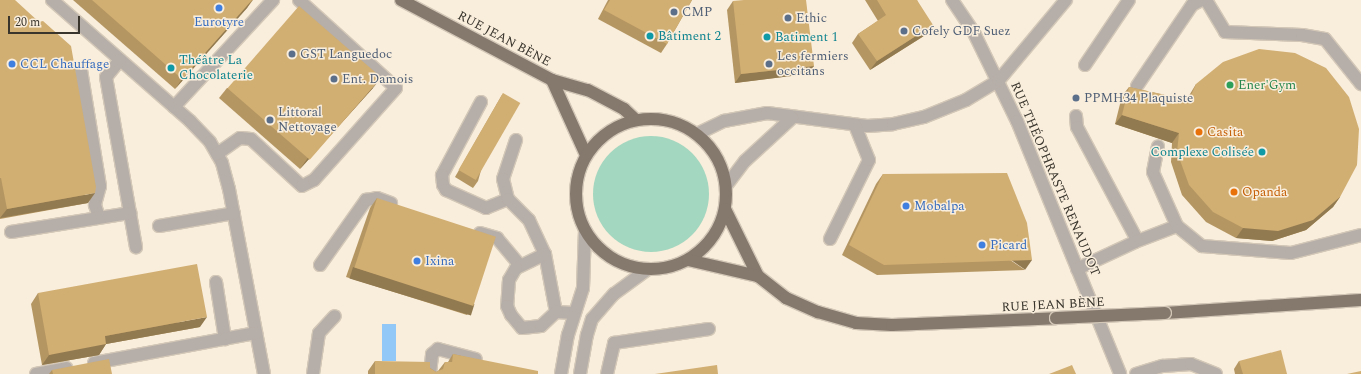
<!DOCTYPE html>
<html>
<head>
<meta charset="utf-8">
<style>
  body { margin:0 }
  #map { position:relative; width:1361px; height:374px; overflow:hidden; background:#f9eddb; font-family:Spectral,serif }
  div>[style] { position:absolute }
  .green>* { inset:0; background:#a4d7bf }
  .round { border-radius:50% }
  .water>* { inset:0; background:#92c8f7; transform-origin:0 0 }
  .roads { filter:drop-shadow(1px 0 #d3c8b8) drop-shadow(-1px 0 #d3c8b8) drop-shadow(0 1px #d3c8b8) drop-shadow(0 -1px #d3c8b8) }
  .minor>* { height:12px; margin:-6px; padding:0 6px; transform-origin:6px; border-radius:6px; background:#b6aea8 }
  .major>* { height:12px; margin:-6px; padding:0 6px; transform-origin:6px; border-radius:6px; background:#85786d }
  .major>.ring { margin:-6px; padding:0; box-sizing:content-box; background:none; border:12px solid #85786d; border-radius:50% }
  .bridges { filter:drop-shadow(1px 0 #d3c8b8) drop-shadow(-1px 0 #d3c8b8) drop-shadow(0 1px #d3c8b8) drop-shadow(0 -1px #d3c8b8) }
  .major-bridge>* { height:12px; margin:-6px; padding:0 6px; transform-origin:6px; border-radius:6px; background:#85786d }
  .wall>* { inset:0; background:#b49662 }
  .shaded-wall>* { inset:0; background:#927a50; transform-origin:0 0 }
  .building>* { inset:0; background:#d1ae72; transform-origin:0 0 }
  .dots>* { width:11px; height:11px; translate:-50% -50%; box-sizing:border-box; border:2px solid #f9eddb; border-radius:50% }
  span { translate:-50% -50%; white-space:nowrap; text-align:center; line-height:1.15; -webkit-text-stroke:3px #f9eddb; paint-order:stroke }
  .service-label { font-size:13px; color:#4e5e75 }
  .left { translate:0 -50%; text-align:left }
  .shop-label { font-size:13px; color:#366cbe }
  .culture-label { font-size:13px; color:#0d838f }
  .right { translate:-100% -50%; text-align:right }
  .street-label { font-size:13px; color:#39352d }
  .leisure-label { font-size:13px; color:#27864d }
  .food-label { font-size:13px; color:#c56008 }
  .scale { position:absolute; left:8px; top:16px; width:72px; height:18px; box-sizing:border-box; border:2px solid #39352d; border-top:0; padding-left:5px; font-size:12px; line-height:14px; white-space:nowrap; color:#39352d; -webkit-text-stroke:3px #f9eddb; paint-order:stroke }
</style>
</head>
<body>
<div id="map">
  <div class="green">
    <i class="round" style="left:593px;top:136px;width:116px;height:116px"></i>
  </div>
  <div class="water">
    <i style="left:382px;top:324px;width:14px;height:37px"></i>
  </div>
  <div class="roads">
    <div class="minor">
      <i style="left:52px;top:0;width:184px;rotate:41.2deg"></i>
      <i style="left:190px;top:121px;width:29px;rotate:46deg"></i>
      <i style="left:210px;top:142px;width:24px;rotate:60deg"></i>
      <i style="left:222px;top:163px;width:27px;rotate:75deg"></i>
      <i style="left:229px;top:189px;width:188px;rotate:79.3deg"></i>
      <i style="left:952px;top:0;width:40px;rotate:56deg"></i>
      <i style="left:974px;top:33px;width:98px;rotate:64deg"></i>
      <i style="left:1017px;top:121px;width:273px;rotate:67.8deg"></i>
      <i style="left:1206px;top:0;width:37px;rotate:59deg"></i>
      <i style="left:1225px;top:32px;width:77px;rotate:2.2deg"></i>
      <i style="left:1302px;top:35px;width:23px;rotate:10deg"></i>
      <i style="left:1325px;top:39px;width:58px;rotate:51.3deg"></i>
      <i style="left:120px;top:60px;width:22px;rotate:129deg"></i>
      <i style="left:106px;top:77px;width:173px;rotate:80deg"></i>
      <i style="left:1085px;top:65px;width:78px;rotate:-55.9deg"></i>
      <i style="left:81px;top:70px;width:118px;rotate:80.7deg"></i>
      <i style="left:100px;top:186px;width:20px;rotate:105deg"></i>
      <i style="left:95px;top:205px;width:13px;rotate:72deg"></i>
      <i style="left:1137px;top:86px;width:98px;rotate:-55.8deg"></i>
      <i style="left:1192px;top:5px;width:11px;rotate:-27deg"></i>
      <i style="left:481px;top:102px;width:83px;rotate:118.1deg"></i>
      <i style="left:442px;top:175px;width:10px;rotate:84deg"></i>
      <i style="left:443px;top:185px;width:6px;rotate:59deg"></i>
      <i style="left:446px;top:190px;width:44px;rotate:24.2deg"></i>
      <i style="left:486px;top:208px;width:24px;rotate:-22deg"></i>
      <i style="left:174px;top:107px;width:146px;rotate:-47.2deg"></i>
      <i style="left:1076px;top:116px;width:11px;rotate:85deg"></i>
      <i style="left:1077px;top:127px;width:128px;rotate:62deg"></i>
      <i style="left:697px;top:134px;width:30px;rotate:-26deg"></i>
      <i style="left:724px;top:121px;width:44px;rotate:-10.5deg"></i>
      <i style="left:767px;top:113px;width:101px;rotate:7.4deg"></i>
      <i style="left:867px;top:126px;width:26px;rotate:-4deg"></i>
      <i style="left:893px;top:124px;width:32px;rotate:-13deg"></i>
      <i style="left:924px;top:117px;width:45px;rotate:-22deg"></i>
      <i style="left:966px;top:100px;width:39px;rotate:-31deg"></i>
      <i style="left:999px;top:80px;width:104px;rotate:-50.1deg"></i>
      <i style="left:516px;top:140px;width:41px;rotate:108.4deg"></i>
      <i style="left:503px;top:179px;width:21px;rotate:76deg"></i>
      <i style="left:508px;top:199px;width:30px;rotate:45deg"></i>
      <i style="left:529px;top:220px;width:38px;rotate:65deg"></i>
      <i style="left:545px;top:254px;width:59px;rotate:79.3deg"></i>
      <i style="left:556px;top:312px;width:18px;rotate:3deg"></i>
      <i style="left:217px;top:154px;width:28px;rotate:-35deg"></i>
      <i style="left:240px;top:138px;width:11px;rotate:5deg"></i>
      <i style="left:251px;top:139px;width:69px;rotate:42.7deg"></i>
      <i style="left:302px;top:186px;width:13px;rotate:-27deg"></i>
      <i style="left:314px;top:180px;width:123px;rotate:-48.3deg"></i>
      <i style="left:396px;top:88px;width:131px;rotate:-137.8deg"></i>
      <i style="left:726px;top:186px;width:31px;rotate:-53deg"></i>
      <i style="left:745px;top:161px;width:64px;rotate:-42.5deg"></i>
      <i style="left:159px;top:226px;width:76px;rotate:-9.8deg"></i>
      <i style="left:1177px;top:226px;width:32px;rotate:39deg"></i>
      <i style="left:1202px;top:246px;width:89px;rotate:4.5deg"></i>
      <i style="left:1291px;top:253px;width:72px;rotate:-14.4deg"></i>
      <i style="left:11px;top:232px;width:121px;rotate:-9.1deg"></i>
      <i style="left:480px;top:233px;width:18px;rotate:16deg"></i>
      <i style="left:497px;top:238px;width:35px;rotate:50deg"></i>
      <i style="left:830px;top:239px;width:88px;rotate:-63.7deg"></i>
      <i style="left:869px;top:160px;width:38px;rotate:-112deg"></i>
      <i style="left:545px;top:254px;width:32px;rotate:154deg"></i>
      <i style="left:516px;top:268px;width:14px;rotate:120deg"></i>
      <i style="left:509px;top:280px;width:26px;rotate:94deg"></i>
      <i style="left:507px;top:306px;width:10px;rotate:66deg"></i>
      <i style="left:511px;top:315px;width:17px;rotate:50deg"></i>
      <i style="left:522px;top:328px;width:19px;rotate:-6deg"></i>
      <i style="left:541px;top:326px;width:21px;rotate:-43deg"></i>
      <i style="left:320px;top:265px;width:80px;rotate:-54.7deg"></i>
      <i style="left:366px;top:200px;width:11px;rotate:-10deg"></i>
      <i style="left:377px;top:198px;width:15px;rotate:20deg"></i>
      <i style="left:1077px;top:269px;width:64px;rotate:-25deg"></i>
      <i style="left:1135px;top:242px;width:45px;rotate:-20.9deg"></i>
      <i style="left:1177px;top:226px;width:59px;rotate:-114deg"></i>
      <i style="left:1153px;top:172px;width:26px;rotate:-79deg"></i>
      <i style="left:216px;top:282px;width:58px;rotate:81deg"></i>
      <i style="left:94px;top:363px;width:165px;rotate:-10.5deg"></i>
      <i style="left:36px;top:374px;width:31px;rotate:-11deg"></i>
      <i style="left:313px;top:374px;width:41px;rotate:-81.7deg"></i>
      <i style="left:319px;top:333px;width:23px;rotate:-47deg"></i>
      <i style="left:430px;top:374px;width:20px;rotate:-84deg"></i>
      <i style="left:432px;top:354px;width:8px;rotate:-40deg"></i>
      <i style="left:438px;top:349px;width:39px;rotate:15deg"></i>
      <i style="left:561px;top:374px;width:40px;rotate:-80deg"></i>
      <i style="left:568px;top:335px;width:49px;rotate:-72.3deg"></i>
      <i style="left:583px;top:288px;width:58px;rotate:-88deg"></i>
      <i style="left:580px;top:374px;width:40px;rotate:-80deg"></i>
      <i style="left:587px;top:335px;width:17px;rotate:-73deg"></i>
      <i style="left:592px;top:319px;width:33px;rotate:-49deg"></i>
      <i style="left:614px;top:294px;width:42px;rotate:-36.3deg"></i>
      <i style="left:607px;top:374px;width:32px;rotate:-77deg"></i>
      <i style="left:614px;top:343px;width:96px;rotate:-8.4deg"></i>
      <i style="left:1136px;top:374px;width:28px;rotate:-17deg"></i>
      <i style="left:1163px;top:366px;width:28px;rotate:-4deg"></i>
      <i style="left:1191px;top:364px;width:27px;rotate:22deg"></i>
    </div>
    <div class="major">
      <i style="left:401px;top:0;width:171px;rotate:27.9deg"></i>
      <i style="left:552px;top:80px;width:37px;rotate:16deg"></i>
      <i style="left:588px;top:90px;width:41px;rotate:27.8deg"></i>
      <i style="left:624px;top:109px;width:16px;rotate:43deg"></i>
      <i style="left:552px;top:80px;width:82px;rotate:65.6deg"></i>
      <i class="ring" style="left:576px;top:119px;width:138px;height:138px"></i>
      <i style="left:725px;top:209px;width:75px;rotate:63.8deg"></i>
      <i style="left:758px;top:276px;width:36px;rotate:38deg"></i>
      <i style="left:786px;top:298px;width:35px;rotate:24deg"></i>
      <i style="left:818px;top:312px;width:40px;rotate:16deg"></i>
      <i style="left:856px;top:323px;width:36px;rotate:3deg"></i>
      <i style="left:892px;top:325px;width:164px;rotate:-2.4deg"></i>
      <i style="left:688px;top:260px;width:72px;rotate:12.9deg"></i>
      <i style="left:1165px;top:313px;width:196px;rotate:-3.8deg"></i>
    </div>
  </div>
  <div class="bridges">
    <div class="major-bridge">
      <i style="left:1056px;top:318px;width:109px;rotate:-2.6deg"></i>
    </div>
  </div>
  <div class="wall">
    <i style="clip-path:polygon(0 0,88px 203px,0 219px)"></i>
    <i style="clip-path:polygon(73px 0,253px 0,247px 8px,175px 89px)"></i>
    <i style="clip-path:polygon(608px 0,692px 0,667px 44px,661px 53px,598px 19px)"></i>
    <i style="clip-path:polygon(865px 0,917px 0,927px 34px,870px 70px,852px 43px,858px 34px,878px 21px)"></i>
    <i style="clip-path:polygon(733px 1px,814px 66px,807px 74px,735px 83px,727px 10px)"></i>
    <i style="clip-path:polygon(1196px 84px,1340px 197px,1333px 207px,1306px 230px,1272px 241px,1236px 238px,1206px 222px,1182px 195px,1171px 162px,1172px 143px,1115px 124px,1122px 96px,1129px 87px,1187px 100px,1190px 94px)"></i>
    <i style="clip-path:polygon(227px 88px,373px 88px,300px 169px,219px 98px)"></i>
    <i style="clip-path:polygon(503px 93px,478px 181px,473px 188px,455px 177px)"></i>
    <i style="clip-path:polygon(883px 174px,1025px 270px,877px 275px,842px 255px,876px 184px)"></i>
    <i style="clip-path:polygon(377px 198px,474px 305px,467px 315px,346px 277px,370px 208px)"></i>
    <i style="clip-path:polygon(38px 293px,200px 327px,106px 344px,99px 355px,42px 365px,31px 304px)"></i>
    <i style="clip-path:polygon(453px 354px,538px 374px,368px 374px,368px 371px,375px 361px,430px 368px,436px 372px,438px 371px,445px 362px,448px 362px)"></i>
    <i style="clip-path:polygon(1239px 361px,1287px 374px,1235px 374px,1234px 369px)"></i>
    <i style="clip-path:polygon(52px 370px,112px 374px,49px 374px)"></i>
  </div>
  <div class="shaded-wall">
    <i style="clip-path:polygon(252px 0,247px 8px,175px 89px,182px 79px)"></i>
    <i style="clip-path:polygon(933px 25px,927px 34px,870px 70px,877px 61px)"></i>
    <i style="clip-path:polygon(814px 66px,807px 74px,735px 83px,741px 74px)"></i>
    <i style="clip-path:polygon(381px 78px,373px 88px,300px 169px,307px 159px)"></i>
    <i style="clip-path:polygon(1122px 115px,1179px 133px,1172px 143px,1115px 124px)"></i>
    <i style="clip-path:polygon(95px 193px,88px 203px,0 218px,7px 209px)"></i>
    <i style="clip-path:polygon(1340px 197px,1333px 207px,1306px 230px,1272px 241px,1236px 238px,1243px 228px)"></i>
    <i style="left:1032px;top:260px;width:12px;height:148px;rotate:125deg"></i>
    <i style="left:353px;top:267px;width:127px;height:12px;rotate:17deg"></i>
    <i style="clip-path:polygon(207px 317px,200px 327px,106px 344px,99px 355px,42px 365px,49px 355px,105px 336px)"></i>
  </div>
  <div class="building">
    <i style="clip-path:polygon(0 0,15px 0,39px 22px,43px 21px,71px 46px,96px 187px,95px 193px,7px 209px,1px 178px,0 178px)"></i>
    <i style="clip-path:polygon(92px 0,252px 0,182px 79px)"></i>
    <i style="clip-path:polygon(610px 0,692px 0,667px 44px,604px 10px)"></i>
    <i style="clip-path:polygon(744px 0,806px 0,814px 66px,741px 74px,733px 1px)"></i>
    <i style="clip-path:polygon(877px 0,917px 0,933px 25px,877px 61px,858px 34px,886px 15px)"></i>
    <i style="left:299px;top:6px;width:109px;height:109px;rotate:41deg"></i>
    <i style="clip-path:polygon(1259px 49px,1295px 53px,1326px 68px,1349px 97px,1359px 129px,1357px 165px,1340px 197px,1313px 220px,1278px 231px,1243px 228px,1213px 212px,1189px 185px,1177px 152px,1179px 133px,1122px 115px,1129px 87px,1189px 100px,1196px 84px,1223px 62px)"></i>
    <i style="left:503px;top:93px;width:20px;height:89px;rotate:30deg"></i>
    <i style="clip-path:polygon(1007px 173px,1027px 223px,1032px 260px,884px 265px,849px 245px,883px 174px)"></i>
    <i style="left:377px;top:198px;width:125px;height:73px;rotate:18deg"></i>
    <i style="clip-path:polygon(197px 264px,207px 317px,105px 336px,106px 344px,49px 355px,38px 293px)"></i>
    <i style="clip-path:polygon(1281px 350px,1287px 374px,1243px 374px,1239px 361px)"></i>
    <i style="clip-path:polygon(453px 354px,538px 371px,538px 374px,375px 374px,375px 361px,430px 362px,430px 368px,436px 372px,443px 369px,445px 362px,452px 362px)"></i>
    <i style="clip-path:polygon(109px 359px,112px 374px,53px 374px,52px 370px)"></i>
    <i style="clip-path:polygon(717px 365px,718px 374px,655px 374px)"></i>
    <i style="clip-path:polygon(1072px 365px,1076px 374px,1049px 374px)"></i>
    <i style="clip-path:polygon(1361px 371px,1361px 374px,1347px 374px)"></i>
  </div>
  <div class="dots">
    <i style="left:219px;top:8px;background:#3f7fe0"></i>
    <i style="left:674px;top:12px;background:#5c6f8a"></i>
    <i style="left:788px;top:18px;background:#5c6f8a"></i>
    <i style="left:904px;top:31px;background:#5c6f8a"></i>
    <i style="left:650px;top:36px;background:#0f9aa8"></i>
    <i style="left:767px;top:37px;background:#0f9aa8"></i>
    <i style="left:292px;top:54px;background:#5c6f8a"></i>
    <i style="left:12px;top:64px;background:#3f7fe0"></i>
    <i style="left:769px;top:64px;background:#5c6f8a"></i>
    <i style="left:171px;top:68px;background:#0f9aa8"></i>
    <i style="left:334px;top:79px;background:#5c6f8a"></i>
    <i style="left:1230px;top:85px;background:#2e9e5b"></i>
    <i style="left:1076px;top:98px;background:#5c6f8a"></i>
    <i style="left:270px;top:120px;background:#5c6f8a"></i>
    <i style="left:1199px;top:132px;background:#e8710a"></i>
    <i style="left:1262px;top:152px;background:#0f9aa8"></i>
    <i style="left:1234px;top:192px;background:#e8710a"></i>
    <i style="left:906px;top:206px;background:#3f7fe0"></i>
    <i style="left:982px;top:245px;background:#3f7fe0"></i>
    <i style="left:417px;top:261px;background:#3f7fe0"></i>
  </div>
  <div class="service-label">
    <span class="left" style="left:682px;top:12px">CMP</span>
    <span class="left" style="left:796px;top:18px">Ethic</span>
    <span class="left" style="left:912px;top:31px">Cofely GDF Suez</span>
    <span class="left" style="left:300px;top:54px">GST Languedoc</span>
    <span class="left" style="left:777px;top:64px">Les fermiers<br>occitans</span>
    <span class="left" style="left:342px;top:79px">Ent. Damois</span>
    <span class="left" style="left:1084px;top:98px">PPMH34 Plaquiste</span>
    <span class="left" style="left:278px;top:120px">Littoral<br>Nettoyage</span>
  </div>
  <div class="shop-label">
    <span style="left:219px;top:22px">Eurotyre</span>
    <span class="left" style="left:20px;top:64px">CCL Chauffage</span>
    <span class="left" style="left:914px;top:206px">Mobalpa</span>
    <span class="left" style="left:990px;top:245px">Picard</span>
    <span class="left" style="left:425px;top:261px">Ixina</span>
  </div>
  <div class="culture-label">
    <span class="left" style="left:658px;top:36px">Bâtiment 2</span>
    <span class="left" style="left:775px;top:37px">Batiment 1</span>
    <span class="left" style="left:179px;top:68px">Théâtre La<br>Chocolaterie</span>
    <span class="right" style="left:1254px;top:152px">Complexe Colisée</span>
  </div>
  <div class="street-label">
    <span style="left:504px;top:39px;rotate:28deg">RUE JEAN BÈNE</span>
    <span style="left:1055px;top:179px;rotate:67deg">RUE THÉOPHRASTE RENAUDOT</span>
    <span style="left:1053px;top:305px;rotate:-3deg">RUE JEAN BÈNE</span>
  </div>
  <div class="leisure-label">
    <span class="left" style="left:1238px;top:85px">Ener'Gym</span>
  </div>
  <div class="food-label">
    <span class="left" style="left:1207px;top:132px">Casita</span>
    <span class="left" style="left:1242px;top:192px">Opanda</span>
  </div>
  <div class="scale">20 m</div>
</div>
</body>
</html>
